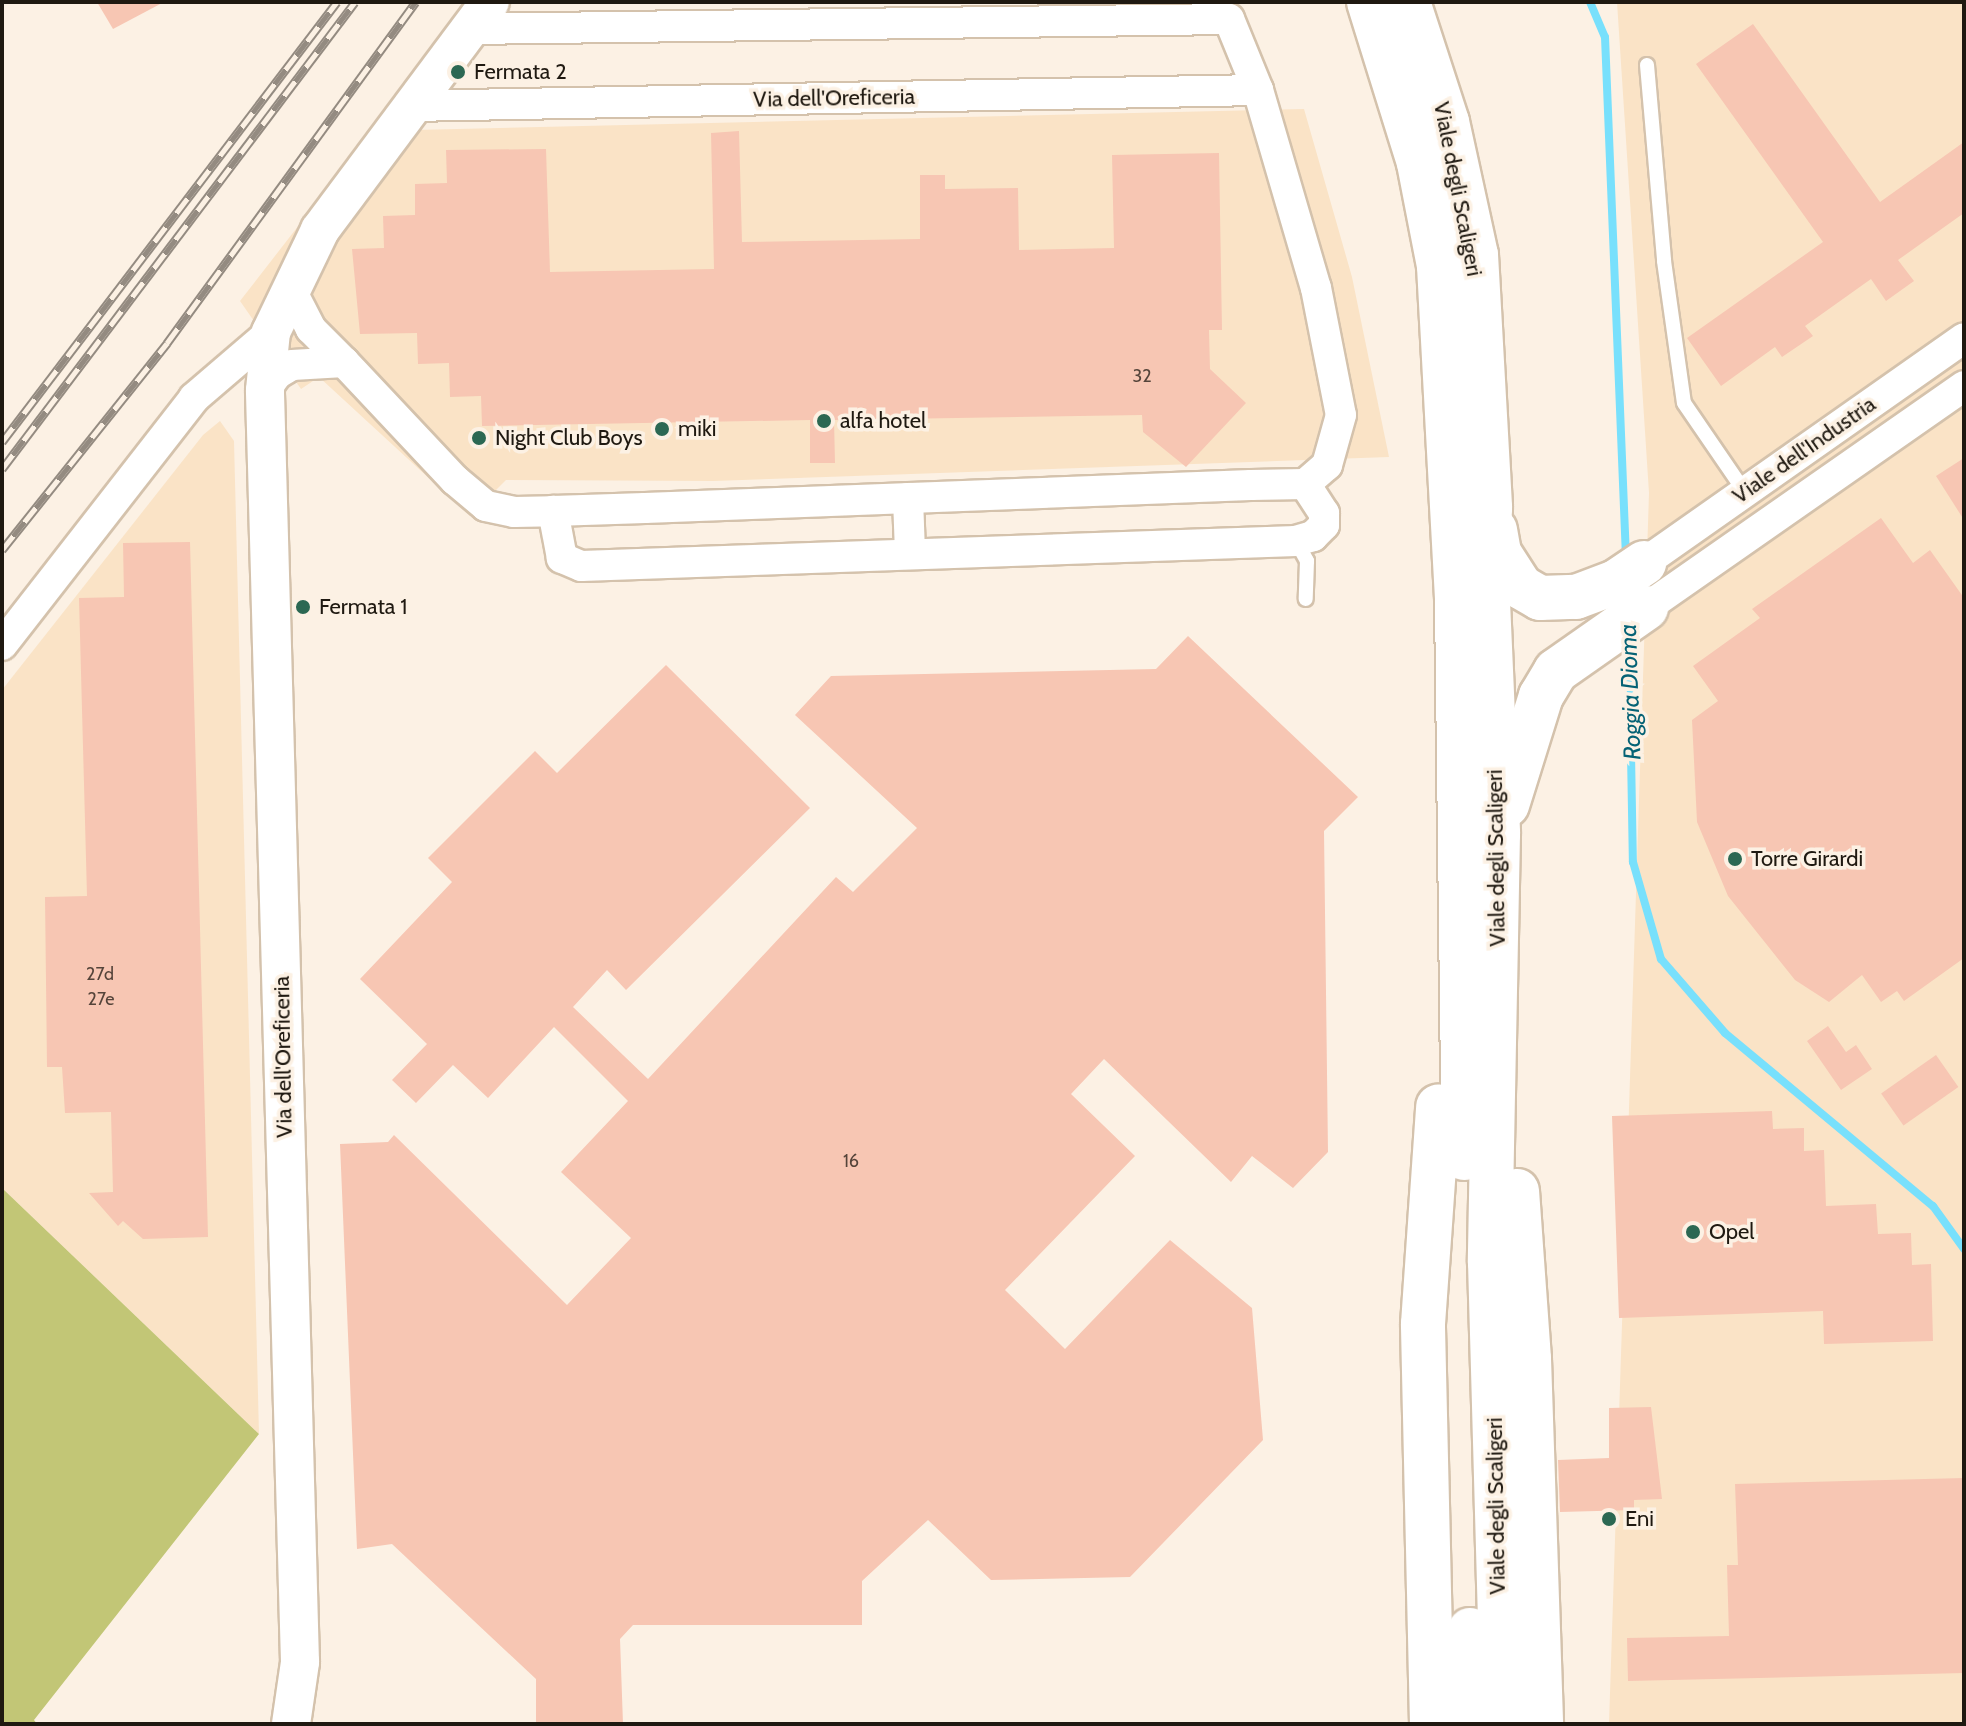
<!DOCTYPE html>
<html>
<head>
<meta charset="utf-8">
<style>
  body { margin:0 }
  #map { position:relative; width:1966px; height:1726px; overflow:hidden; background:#fcf1e4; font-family:Cabin,sans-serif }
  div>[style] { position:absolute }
  .built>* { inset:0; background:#fae3c6 }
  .green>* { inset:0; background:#c2c676 }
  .stream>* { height:8px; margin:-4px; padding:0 4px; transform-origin:4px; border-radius:4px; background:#78e0fc }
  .building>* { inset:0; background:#f7c6b3; transform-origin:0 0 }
  .roads { filter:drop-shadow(2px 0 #d4c2ac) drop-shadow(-2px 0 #d4c2ac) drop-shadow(0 2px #d4c2ac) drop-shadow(0 -2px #d4c2ac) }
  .service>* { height:14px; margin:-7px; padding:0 7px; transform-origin:7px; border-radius:7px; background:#fff }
  .minor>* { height:30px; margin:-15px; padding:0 15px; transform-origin:15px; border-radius:15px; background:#fff }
  .tertiary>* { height:38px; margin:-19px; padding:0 19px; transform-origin:19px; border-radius:19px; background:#fff }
  .trunk>* { height:44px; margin:-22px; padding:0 22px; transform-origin:22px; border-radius:22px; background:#fff }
  .rail>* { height:9px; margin-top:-4.5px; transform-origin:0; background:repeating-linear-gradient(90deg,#fcf1e4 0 18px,#948b81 0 36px); box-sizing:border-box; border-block:2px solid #948b81 }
  .dots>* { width:22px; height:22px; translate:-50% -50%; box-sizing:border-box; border:4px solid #fcf1e4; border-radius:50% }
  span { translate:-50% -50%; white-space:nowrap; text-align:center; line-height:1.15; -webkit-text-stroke:7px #fcf1e4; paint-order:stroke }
  .number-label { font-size:18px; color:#55443a }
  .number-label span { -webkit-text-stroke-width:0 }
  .poi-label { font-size:22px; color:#1f1911 }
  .left { translate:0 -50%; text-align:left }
  .street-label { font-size:22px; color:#1f1911 }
  .water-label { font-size:24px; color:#056275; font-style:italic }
  .frame { position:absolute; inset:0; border:4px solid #1f1911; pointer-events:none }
</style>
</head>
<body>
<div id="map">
  <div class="built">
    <i style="clip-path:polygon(1617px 2px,1964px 2px,1964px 1724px,1609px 1724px,1649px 493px)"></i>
    <i style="clip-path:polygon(1304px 109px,1352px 277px,1389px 457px,713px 481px,506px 480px,470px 516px,319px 377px,301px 389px,240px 301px,372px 131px)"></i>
    <i style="clip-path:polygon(220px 421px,234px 441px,259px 1434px,2px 1188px,2px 690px,203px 435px)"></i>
  </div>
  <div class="green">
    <i style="clip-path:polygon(2px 1188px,259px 1434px,34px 1720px,37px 1724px,2px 1724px)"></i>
  </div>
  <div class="stream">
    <i style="left:1590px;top:2px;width:38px;rotate:67deg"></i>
    <i style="left:1605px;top:37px;width:521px;rotate:87.69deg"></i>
    <i style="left:1629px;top:639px;width:223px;rotate:89deg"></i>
    <i style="left:1633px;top:862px;width:101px;rotate:73.9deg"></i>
    <i style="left:1661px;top:959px;width:98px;rotate:49.1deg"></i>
    <i style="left:1725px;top:1033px;width:271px;rotate:39.8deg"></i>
    <i style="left:1933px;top:1206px;width:53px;rotate:54.2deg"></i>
  </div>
  <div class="building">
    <i style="clip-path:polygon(97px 2px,164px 2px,113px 29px)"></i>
    <i style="clip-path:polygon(1753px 24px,1880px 202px,1964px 142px,1964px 213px,1898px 260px,1914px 281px,1886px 301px,1871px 279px,1805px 326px,1813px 336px,1782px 357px,1775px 347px,1721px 386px,1687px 338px,1823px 242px,1696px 64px)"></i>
    <i style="clip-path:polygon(739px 131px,742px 242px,920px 239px,920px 175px,945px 175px,945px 189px,1018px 188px,1019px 250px,1114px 248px,1112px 155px,1219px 153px,1222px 330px,1209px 330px,1210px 369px,1246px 403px,1186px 467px,1143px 432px,1142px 415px,834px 420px,835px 463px,810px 463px,810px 420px,482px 426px,481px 396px,450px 397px,449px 363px,418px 364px,417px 333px,360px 334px,352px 249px,384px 248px,383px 216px,415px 215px,415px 184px,447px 183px,446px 150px,546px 149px,550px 272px,714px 269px,711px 133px)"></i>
    <i style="clip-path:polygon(1964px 458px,1964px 520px,1936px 476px)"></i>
    <i style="clip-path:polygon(1881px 518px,1913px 563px,1930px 550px,1964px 598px,1964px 958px,1904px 1001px,1897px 991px,1881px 1002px,1862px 975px,1829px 1002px,1795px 980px,1728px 896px,1697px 822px,1692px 720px,1718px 701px,1693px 666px,1760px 618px,1752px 609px)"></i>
    <i style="clip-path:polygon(190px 542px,208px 1237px,143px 1239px,123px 1221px,118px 1226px,89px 1193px,113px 1192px,111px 1112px,65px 1113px,62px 1067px,47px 1067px,45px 897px,87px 896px,79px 598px,124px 597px,123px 543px)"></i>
    <i style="clip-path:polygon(1188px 636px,1358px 797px,1324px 831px,1328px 1152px,1293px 1188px,1252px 1156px,1231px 1182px,1104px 1059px,1071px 1094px,1135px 1156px,1005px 1290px,1065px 1349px,1170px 1240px,1252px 1308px,1263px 1440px,1130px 1577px,991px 1580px,928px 1520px,862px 1581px,862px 1625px,633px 1625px,620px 1639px,623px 1724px,536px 1724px,536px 1679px,392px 1544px,357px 1549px,340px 1144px,388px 1142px,394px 1135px,567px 1305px,631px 1238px,561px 1172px,628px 1101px,554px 1027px,488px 1098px,453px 1065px,416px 1103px,392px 1080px,427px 1044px,360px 979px,452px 882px,428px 858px,535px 751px,557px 773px,666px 665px,810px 808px,626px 990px,607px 970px,573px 1007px,648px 1079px,836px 877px,853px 892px,917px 828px,795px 715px,831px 676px,1156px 669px)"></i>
    <i style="clip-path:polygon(1828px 1026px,1846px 1052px,1856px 1045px,1872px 1069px,1841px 1090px,1807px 1041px)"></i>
    <i style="left:1936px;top:1055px;width:39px;height:67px;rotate:55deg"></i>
    <i style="clip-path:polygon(1772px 1111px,1773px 1129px,1804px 1128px,1804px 1151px,1824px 1150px,1826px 1206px,1876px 1204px,1878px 1234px,1911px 1233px,1912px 1265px,1931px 1264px,1933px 1341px,1824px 1344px,1823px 1311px,1619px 1318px,1612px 1116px)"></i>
    <i style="clip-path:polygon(1651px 1407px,1662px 1499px,1634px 1500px,1634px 1510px,1560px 1512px,1558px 1460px,1609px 1458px,1609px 1408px)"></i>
    <i style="clip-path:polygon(1964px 1478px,1964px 1673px,1628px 1681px,1627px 1638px,1729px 1636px,1727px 1565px,1738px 1565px,1735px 1484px)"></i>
  </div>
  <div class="roads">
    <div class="service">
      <i style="left:1647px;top:65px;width:197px;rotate:85deg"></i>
      <i style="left:1664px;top:261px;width:143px;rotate:82deg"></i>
      <i style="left:1684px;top:403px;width:108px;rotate:55.6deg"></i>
      <i style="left:1296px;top:541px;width:23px;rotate:61deg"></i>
      <i style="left:1307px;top:561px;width:38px;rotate:92deg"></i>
    </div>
    <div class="minor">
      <i style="left:467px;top:29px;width:762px;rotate:-0.75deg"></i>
      <i style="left:1229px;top:19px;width:77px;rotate:67.8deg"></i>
      <i style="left:1258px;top:90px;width:206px;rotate:73.7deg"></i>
      <i style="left:1316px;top:288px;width:129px;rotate:78.9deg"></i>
      <i style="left:1341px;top:415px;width:52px;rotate:105.6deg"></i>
      <i style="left:1327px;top:465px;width:29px;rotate:139deg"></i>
      <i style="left:410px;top:106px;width:848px;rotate:-1.08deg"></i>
      <i style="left:290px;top:288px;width:46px;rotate:62.9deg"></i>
      <i style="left:311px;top:329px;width:47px;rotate:45deg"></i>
      <i style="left:265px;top:390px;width:20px;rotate:-53deg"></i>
      <i style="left:277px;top:374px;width:17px;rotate:-31deg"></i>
      <i style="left:292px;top:365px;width:52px;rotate:-3.3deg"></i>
      <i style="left:344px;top:362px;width:162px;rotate:46.8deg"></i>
      <i style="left:455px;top:480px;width:40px;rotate:40deg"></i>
      <i style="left:486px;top:506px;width:29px;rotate:12deg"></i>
      <i style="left:514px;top:512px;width:39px;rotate:-1deg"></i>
      <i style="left:553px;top:511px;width:92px;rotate:-1.9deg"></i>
      <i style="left:645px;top:508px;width:606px;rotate:-2.17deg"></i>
      <i style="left:1251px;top:485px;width:54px;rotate:-1.1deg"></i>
      <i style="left:1305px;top:484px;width:35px;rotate:57deg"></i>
      <i style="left:1324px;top:513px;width:12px;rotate:90deg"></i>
      <i style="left:1324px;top:525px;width:16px;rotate:135deg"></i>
      <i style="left:1313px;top:536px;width:18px;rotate:164deg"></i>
      <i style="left:1296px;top:541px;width:715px;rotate:178deg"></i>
      <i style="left:581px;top:566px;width:21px;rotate:-157deg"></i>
      <i style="left:562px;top:558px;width:48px;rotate:-100.8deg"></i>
      <i style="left:908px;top:498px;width:55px;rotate:87.9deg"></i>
      <i style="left:1644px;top:563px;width:391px;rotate:-35.1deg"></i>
      <i style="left:1646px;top:608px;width:388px;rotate:-34.9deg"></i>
      <i style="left:2px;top:645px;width:313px;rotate:-52.1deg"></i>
      <i style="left:194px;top:398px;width:101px;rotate:-40.6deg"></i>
    </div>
    <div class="tertiary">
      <i style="left:291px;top:1724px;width:63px;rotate:-81.7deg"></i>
      <i style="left:300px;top:1662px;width:1272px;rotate:-91.58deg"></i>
      <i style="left:265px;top:390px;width:58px;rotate:-84.1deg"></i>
      <i style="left:271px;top:332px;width:113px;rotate:-64.3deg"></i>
      <i style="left:320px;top:230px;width:284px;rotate:-53.3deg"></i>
    </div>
    <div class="trunk">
      <i style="left:1369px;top:2px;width:169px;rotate:72.7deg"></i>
      <i style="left:1419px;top:163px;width:105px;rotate:79deg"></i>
      <i style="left:1439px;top:266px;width:335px;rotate:86.9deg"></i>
      <i style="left:1457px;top:601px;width:557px;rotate:89.28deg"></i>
      <i style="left:1408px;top:2px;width:126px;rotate:72deg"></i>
      <i style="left:1447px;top:122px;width:136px;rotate:77.7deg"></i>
      <i style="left:1476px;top:255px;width:253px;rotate:86.8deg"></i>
      <i style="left:1490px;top:508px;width:71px;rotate:92.4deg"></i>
      <i style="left:1487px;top:579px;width:255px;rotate:87.5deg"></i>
      <i style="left:1498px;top:834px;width:428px;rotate:91.1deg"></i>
      <i style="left:1490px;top:1262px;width:462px;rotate:88.4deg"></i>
      <i style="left:1495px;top:530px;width:23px;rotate:80deg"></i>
      <i style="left:1499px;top:553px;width:40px;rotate:57.1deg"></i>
      <i style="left:1521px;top:587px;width:22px;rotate:30deg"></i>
      <i style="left:1540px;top:598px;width:36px;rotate:-2deg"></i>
      <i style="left:1576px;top:597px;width:43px;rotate:-20.6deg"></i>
      <i style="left:1616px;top:582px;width:34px;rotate:-34deg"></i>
      <i style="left:1507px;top:805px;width:114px;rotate:-72.7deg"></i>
      <i style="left:1541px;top:696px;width:29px;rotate:-59deg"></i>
      <i style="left:1556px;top:671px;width:110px;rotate:-35deg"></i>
      <i style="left:1517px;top:1191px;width:168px;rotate:85.9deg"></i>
      <i style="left:1529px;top:1359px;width:365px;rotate:88.1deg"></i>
      <i style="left:1470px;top:1630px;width:94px;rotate:88.8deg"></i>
      <i style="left:1432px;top:1724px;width:400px;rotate:-91.3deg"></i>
      <i style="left:1423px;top:1324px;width:218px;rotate:-86deg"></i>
    </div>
  </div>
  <div class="rail">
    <i style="left:2px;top:442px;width:553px;rotate:-52.72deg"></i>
    <i style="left:2px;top:469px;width:585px;rotate:-52.91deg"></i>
    <i style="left:2px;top:550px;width:265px;rotate:-51.4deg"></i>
    <i style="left:167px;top:343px;width:422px;rotate:-53.9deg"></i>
  </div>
  <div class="dots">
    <i style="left:458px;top:72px;background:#2c6853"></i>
    <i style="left:824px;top:421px;background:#2c6853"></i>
    <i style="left:662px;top:429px;background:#2c6853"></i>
    <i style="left:479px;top:438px;background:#2c6853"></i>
    <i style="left:303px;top:607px;background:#2c6853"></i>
    <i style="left:1735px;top:859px;background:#2c6853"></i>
    <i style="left:1693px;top:1232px;background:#2c6853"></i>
    <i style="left:1609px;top:1519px;background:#2c6853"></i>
  </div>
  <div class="number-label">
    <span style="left:1142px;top:376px">32</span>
    <span style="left:100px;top:974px">27d</span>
    <span style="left:101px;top:999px">27e</span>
    <span style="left:851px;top:1161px">16</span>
  </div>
  <div class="poi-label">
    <span class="left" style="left:474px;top:72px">Fermata 2</span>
    <span class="left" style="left:840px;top:421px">alfa hotel</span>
    <span class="left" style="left:678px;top:429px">miki</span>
    <span class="left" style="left:495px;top:438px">Night Club Boys</span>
    <span class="left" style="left:319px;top:607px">Fermata 1</span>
    <span class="left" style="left:1751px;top:859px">Torre Girardi</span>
    <span class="left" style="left:1709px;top:1232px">Opel</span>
    <span class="left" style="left:1625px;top:1519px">Eni</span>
  </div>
  <div class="street-label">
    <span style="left:834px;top:98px;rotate:-1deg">Via dell'Oreficeria</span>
    <span style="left:1458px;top:189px;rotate:79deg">Viale degli Scaligeri</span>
    <span style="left:1804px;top:450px;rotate:-35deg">Viale dell'Industria</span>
    <span style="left:1496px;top:858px;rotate:-91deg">Viale degli Scaligeri</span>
    <span style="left:283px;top:1057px;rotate:-91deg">Via dell'Oreficeria</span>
    <span style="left:1496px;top:1506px;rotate:-91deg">Viale degli Scaligeri</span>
  </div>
  <div class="water-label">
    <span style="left:1630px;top:692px;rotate:-92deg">Roggia Dioma</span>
  </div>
  <div class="frame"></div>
</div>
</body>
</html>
